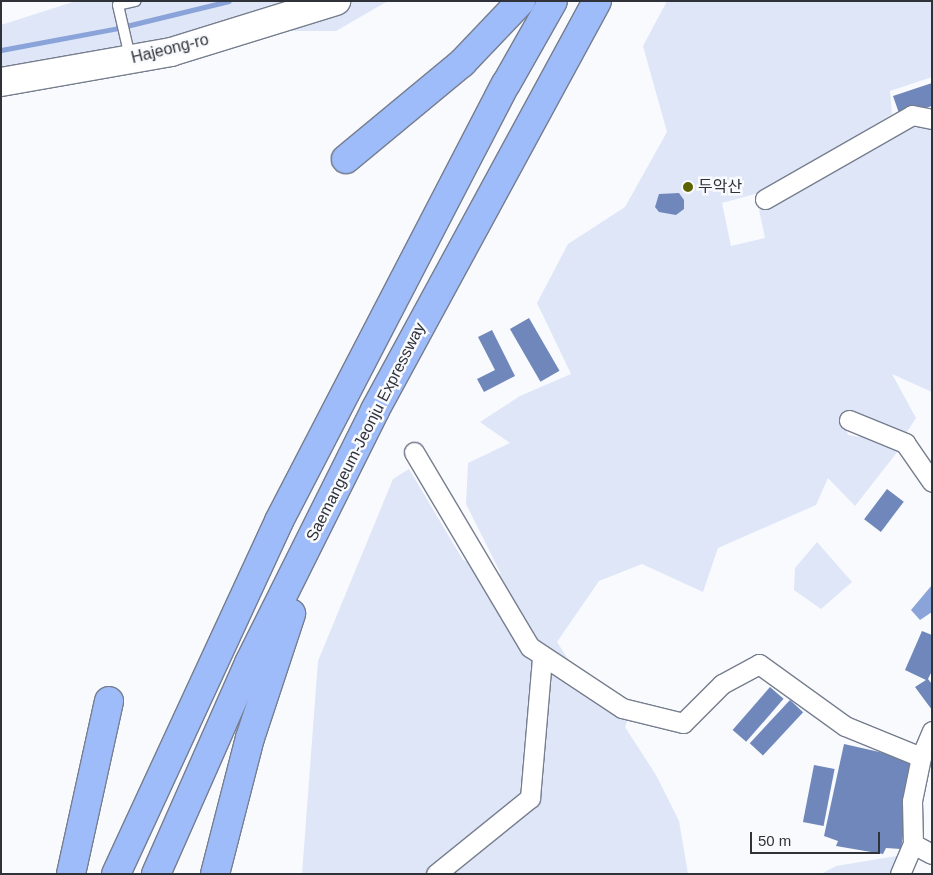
<!DOCTYPE html>
<html>
<head>
<meta charset="utf-8">
<style>
  body { margin:0 }
  #map { position:relative; width:933px; height:875px; overflow:hidden; background:#f9fafe; font-family:Helvetica,"Noto Sans KR",sans-serif }
  div>[style] { position:absolute }
  .green>* { inset:0; background:#dee6f8 }
  .water>* { inset:0; background:#8aa3d9 }
  .stream>* { height:5px; margin:-2.5px; padding:0 2.5px; transform-origin:2.5px; border-radius:2.5px; background:#8aa3d9 }
  .building>* { inset:0; background:#6f87ba; transform-origin:0 0 }
  .roads { filter:drop-shadow(1px 0 #767e8e) drop-shadow(-1px 0 #767e8e) drop-shadow(0 1px #767e8e) drop-shadow(0 -1px #767e8e) }
  .lane>* { height:10px; margin:-5px; padding:0 5px; transform-origin:5px; border-radius:5px; background:#fff }
  .street>* { height:19px; margin:-9.5px; padding:0 9.5px; transform-origin:9.5px; border-radius:9.5px; background:#fff }
  .secondary>* { height:28px; margin:-14px; padding:0 14px; transform-origin:14px; border-radius:14px; background:#fff }
  .highway>* { height:28px; margin:-14px; padding:0 14px; transform-origin:14px; border-radius:14px; background:#9ebbfa }
  .dots>* { width:14px; height:14px; translate:-50% -50%; box-sizing:border-box; border:2px solid #f9fafe; border-radius:50% }
  span { translate:-50% -50%; white-space:nowrap; text-align:center; line-height:1.15; -webkit-text-stroke:5px #f9fafe; paint-order:stroke }
  .street-label { font-size:16px; color:#2f3239 }
  .poi-label { font-size:16px; color:#2f3239 }
  .left { translate:0 -50%; text-align:left }
  .frame { position:absolute; inset:0; border:2px solid #2f3239; pointer-events:none }
  .scale { position:absolute; left:750px; top:832px; width:130px; height:22px; box-sizing:border-box; border:2px solid #2f3239; border-top:0; padding-left:6px; font-size:15px; line-height:18px; white-space:nowrap; color:#2f3239; -webkit-text-stroke:4px #f9fafe; paint-order:stroke }
</style>
</head>
<body>
<div id="map">
  <div class="green">
    <i style="clip-path:polygon(76px 1px,388px 1px,336px 31px,221px 31px,1px 69px,1px 25px)"></i>
    <i style="clip-path:polygon(667px 1px,932px 1px,932px 77px,890px 91px,892px 114px,769px 190px,722px 203px,731px 246px,765px 238px,759px 210px,913px 122px,932px 126px,932px 392px,892px 374px,916px 418px,905px 435px,842px 415px,848px 435px,874px 439px,898px 451px,855px 506px,828px 478px,816px 505px,718px 548px,703px 592px,642px 564px,599px 581px,557px 642px,591px 694px,629px 715px,625px 727px,656px 775px,679px 821px,688px 874px,302px 874px,318px 661px,393px 479px,409px 469px,463px 560px,501px 574px,466px 504px,468px 463px,510px 443px,480px 422px,520px 396px,571px 374px,537px 303px,568px 244px,625px 207px,667px 132px,643px 46px)"></i>
    <i style="clip-path:polygon(817px 542px,852px 582px,821px 609px,794px 590px,795px 568px)"></i>
    <i style="clip-path:polygon(897px 856px,890px 874px,821px 874px,836px 866px)"></i>
  </div>
  <div class="water">
    <i style="clip-path:polygon(932px 585px,932px 612px,920px 620px,911px 610px)"></i>
  </div>
  <div class="stream">
    <i style="left:1px;top:50px;width:119px;rotate:-10.6deg"></i>
    <i style="left:118px;top:28px;width:114px;rotate:-13.7deg"></i>
  </div>
  <div class="building">
    <i style="clip-path:polygon(932px 83px,932px 106px,900px 116px,893px 96px)"></i>
    <i style="clip-path:polygon(679px 193px,684px 200px,684px 209px,676px 215px,659px 212px,655px 207px,659px 194px)"></i>
    <i style="left:529px;top:318px;width:61px;height:22px;rotate:60deg"></i>
    <i style="clip-path:polygon(492px 330px,515px 376px,484px 392px,477px 379px,495px 370px,478px 337px)"></i>
    <i style="left:887px;top:489px;width:21px;height:38px;rotate:37deg"></i>
    <i style="clip-path:polygon(922px 631px,932px 635px,932px 671px,928px 679px,932px 684px,932px 710px,915px 687px,926px 680px,905px 670px)"></i>
    <i style="left:770px;top:687px;width:18px;height:57px;rotate:41deg"></i>
    <i style="left:790px;top:700px;width:18px;height:59px;rotate:43deg"></i>
    <i style="clip-path:polygon(844px 744px,915px 760px,901px 849px,886px 848px,883px 854px,836px 846px,838px 841px,824px 836px)"></i>
    <i style="left:814px;top:765px;width:21px;height:58px;rotate:11deg"></i>
  </div>
  <div class="roads">
    <div class="lane">
      <i style="left:130px;top:57px;width:53px;rotate:-103deg"></i>
      <i style="left:118px;top:5px;width:18px;rotate:-13deg"></i>
    </div>
    <div class="street">
      <i style="left:765px;top:199px;width:169px;rotate:-29.7deg"></i>
      <i style="left:912px;top:115px;width:20px;rotate:11deg"></i>
      <i style="left:849px;top:420px;width:61px;rotate:22.3deg"></i>
      <i style="left:905px;top:443px;width:47px;rotate:55.3deg"></i>
      <i style="left:414px;top:452px;width:227px;rotate:59.3deg"></i>
      <i style="left:530px;top:647px;width:110px;rotate:33.5deg"></i>
      <i style="left:622px;top:708px;width:63px;rotate:13.8deg"></i>
      <i style="left:683px;top:723px;width:55px;rotate:-45deg"></i>
      <i style="left:722px;top:684px;width:42px;rotate:-28.4deg"></i>
      <i style="left:759px;top:664px;width:106px;rotate:35.8deg"></i>
      <i style="left:845px;top:726px;width:82px;rotate:22.2deg"></i>
      <i style="left:932px;top:731px;width:28px;rotate:113deg"></i>
      <i style="left:921px;top:757px;width:45px;rotate:101.6deg"></i>
      <i style="left:912px;top:801px;width:43px;rotate:88.7deg"></i>
      <i style="left:913px;top:844px;width:21px;rotate:28deg"></i>
      <i style="left:436px;top:874px;width:121px;rotate:-39deg"></i>
      <i style="left:530px;top:798px;width:142px;rotate:-85.1deg"></i>
      <i style="left:900px;top:874px;width:33px;rotate:-67deg"></i>
    </div>
    <div class="secondary">
      <i style="left:1px;top:82px;width:173px;rotate:-10deg"></i>
      <i style="left:171px;top:52px;width:173px;rotate:-17.2deg"></i>
    </div>
    <div class="highway">
      <i style="left:346px;top:159px;width:151px;rotate:-39.6deg"></i>
      <i style="left:462px;top:63px;width:86px;rotate:-46.4deg"></i>
      <i style="left:71px;top:874px;width:177px;rotate:-77.6deg"></i>
      <i style="left:116px;top:874px;width:389px;rotate:-65.2deg"></i>
      <i style="left:279px;top:521px;width:492px;rotate:-62.6deg"></i>
      <i style="left:506px;top:84px;width:95px;rotate:-60.5deg"></i>
      <i style="left:156px;top:874px;width:231px;rotate:-66.2deg"></i>
      <i style="left:249px;top:663px;width:283px;rotate:-63.5deg"></i>
      <i style="left:375px;top:410px;width:465px;rotate:-61.5deg"></i>
      <i style="left:215px;top:874px;width:140px;rotate:-75.6deg"></i>
      <i style="left:250px;top:738px;width:131px;rotate:-71.7deg"></i>
    </div>
  </div>
  <div class="dots">
    <i style="left:688px;top:187px;background:#5b6301"></i>
  </div>
  <div class="street-label">
    <span style="left:170px;top:49px;rotate:-14deg">Hajeong-ro</span>
    <span style="left:366px;top:432px;rotate:-63deg">Saemangeum-Jeonju Expressway</span>
  </div>
  <div class="poi-label">
    <span class="left" style="left:698px;top:187px">두악산</span>
  </div>
  <div class="frame"></div>
  <div class="scale">50 m</div>
</div>
</body>
</html>
